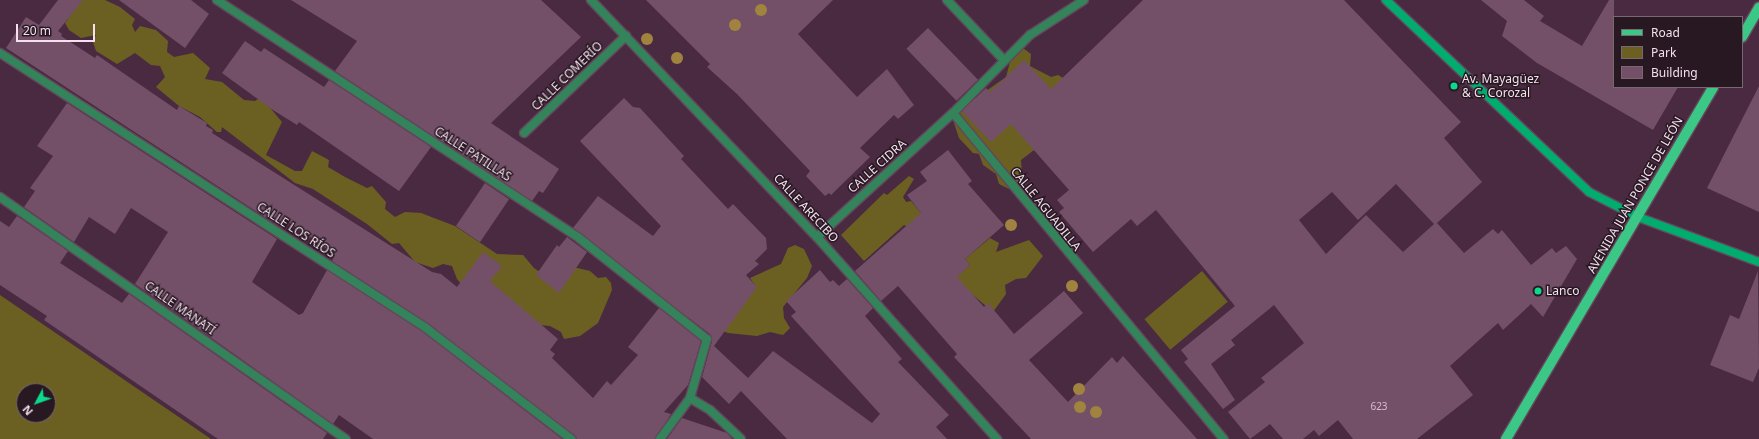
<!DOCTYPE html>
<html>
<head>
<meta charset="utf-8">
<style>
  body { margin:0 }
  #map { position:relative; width:1759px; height:439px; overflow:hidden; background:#4a2a41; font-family:"Noto Sans",sans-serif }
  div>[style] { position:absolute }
  .green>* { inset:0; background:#6b6021; transform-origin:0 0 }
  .building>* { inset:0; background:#735068; transform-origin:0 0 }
  .roads { filter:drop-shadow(1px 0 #65475d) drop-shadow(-1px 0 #65475d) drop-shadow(0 1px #65475d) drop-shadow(0 -1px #65475d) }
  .street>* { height:8px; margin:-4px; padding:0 4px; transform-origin:4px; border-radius:4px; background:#33835b }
  .secondary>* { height:8px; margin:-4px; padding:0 4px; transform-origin:4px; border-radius:4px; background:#01ad6e }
  .primary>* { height:10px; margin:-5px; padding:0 5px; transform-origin:5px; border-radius:5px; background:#3bc886 }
  .trees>* { width:12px; height:12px; margin:-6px; border-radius:50%; background:#a0833f }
  .dots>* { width:11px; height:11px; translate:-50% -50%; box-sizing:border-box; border:2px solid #271822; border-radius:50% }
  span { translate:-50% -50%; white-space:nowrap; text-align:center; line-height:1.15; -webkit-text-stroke:3px #271822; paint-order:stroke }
  .number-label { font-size:10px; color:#d4bccc }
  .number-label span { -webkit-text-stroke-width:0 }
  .street-label { font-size:12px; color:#f5e0ee }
  .poi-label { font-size:12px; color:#f5e0ee }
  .left { translate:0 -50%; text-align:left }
  .legend { position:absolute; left:1613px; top:16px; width:130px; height:72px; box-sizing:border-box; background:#271822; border:1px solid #796874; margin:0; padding:5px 7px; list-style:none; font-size:12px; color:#f5e0ee }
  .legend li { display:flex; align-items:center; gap:8px; height:20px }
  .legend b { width:20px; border:1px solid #796874 }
  .north { position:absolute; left:16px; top:383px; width:40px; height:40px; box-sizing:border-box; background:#271822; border:1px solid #796874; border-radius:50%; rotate:229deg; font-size:11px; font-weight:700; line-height:16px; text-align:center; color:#f5e0ee }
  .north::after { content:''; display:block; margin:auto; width:14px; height:18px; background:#0bd98b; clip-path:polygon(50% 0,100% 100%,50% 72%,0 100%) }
  .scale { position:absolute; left:16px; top:24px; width:79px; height:18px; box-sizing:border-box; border:2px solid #f5e0ee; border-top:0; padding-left:5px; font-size:12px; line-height:14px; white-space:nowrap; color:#f5e0ee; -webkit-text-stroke:3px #271822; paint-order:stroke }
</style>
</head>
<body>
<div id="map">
  <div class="green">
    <i style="clip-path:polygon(81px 0,105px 0,120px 7px,135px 19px,132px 25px,135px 32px,140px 26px,156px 30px,168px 41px,167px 52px,174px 57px,193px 53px,210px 68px,205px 79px,222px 82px,244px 100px,255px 101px,261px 97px,282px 122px,266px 155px,295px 171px,302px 171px,312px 151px,329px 160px,328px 167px,345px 177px,367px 188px,372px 186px,386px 202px,385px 209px,395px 217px,405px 212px,421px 213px,455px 226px,497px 254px,523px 255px,534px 268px,556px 283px,569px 266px,590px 271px,598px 278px,606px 277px,611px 283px,612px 290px,598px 323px,580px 336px,564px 339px,561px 332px,550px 326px,530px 324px,464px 287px,457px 279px,452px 266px,443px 264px,433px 268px,415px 262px,399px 243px,392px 244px,367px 224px,313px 189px,295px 183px,222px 127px,221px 132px,217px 132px,200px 117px,179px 106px,156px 87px,165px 77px,160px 66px,151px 65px,135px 53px,117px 64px,96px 51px,93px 42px,96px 35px,81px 38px,69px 30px,65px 23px)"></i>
    <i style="clip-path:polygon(1023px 48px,1031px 54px,1030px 66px,1051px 77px,1058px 75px,1074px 84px,1034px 150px,1021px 160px,1022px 174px,1018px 184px,1009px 189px,999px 184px,996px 174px,983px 165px,979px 154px,973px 153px,959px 138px,954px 123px,962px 108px,1006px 77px,1010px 62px)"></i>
    <i style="clip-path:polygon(909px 176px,914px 179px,903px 197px,906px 202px,911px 201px,926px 219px,916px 231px,904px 225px,864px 261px,841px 235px,884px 193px,887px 195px)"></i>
    <i style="clip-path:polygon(990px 238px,999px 243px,996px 252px,1029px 240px,1043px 256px,1026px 278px,1016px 279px,1005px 285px,1006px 294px,993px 312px,954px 279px,970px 265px,965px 259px)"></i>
    <i style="clip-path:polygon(795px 245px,804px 249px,812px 266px,807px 278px,783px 307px,784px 318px,790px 328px,783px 335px,770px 332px,757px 336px,728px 333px,684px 316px,659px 297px,652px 302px,638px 291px,644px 280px,742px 298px,755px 285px,750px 278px,781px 264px,788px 248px)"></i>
    <i style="left:1202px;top:271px;width:40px;height:75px;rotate:50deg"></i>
    <i style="clip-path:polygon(evenodd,0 295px,211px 439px,0 439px,0 295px,24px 391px,48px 391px,48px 415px,24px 415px,24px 391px)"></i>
  </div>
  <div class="building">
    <i style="clip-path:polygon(58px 0,83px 0,58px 31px,62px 34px,61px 36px,95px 58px,97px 55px,177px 110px,179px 106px,207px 123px,206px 126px,213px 130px,212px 133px,432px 272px,441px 274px,457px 287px,483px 252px,502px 266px,490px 281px,558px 339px,550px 350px,555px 354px,552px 358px,593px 398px,607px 381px,611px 385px,638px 355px,628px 347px,659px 308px,701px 341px,688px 385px,664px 412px,671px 414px,655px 439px,576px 439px,429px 324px,332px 261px,335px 255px,330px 251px,287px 221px,283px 229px,6px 48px,26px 17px,39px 25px)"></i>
    <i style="clip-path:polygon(119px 0,191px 0,209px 14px,185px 48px)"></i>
    <i style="clip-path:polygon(291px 0,541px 0,581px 37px,491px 123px,559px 169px,543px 193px,539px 191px,532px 201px,335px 71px,357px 41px)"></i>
    <i style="clip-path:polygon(646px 0,833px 0,798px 34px,857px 97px,887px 69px,914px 105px,898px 119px,894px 115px,860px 148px,870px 157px,831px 195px,829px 193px,825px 196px,806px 176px,810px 171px,737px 94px,707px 67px,710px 64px)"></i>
    <i style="clip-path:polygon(evenodd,1143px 0,1344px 0,1461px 122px,1444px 138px,1482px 182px,1437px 223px,1464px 253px,1493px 229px,1498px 234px,1502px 230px,1531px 265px,1552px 248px,1556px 253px,1566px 246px,1577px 259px,1543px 317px,1531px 304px,1503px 330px,1498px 323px,1450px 366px,1473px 395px,1417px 439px,1353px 439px,1338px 420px,1319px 436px,1314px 430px,1303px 439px,1283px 439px,1270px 424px,1250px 439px,1228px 412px,1265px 382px,1261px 378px,1304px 343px,1274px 305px,1231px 340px,1235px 345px,1211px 364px,1235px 400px,1223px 409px,1184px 362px,1188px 359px,1181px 350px,1235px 306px,1156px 210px,1137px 226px,1131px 219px,1093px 252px,1059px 212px,1064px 208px,1057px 200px,1069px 190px,1011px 124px,991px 142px,962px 111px,986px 88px,990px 92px,1024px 60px,1051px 89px,1143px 0,1396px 184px,1434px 224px,1403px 252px,1366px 215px,1326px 254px,1299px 220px,1332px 192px,1358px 220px,1396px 184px)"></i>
    <i style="clip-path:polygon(1481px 0,1524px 0,1544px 16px,1540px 21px,1582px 46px,1609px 0,1614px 0,1614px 87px,1678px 87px,1653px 130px,1537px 63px,1502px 36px,1507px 21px)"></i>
    <i style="left:928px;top:28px;width:72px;height:30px;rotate:46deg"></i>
    <i style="clip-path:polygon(245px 41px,261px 52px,264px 48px,324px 87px,329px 80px,431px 147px,399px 191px,299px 122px,297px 125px,273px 110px,222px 73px)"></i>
    <i style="clip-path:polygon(1759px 86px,1759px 212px,1707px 188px)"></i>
    <i style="clip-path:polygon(624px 98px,633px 107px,640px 108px,684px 156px,681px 159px,728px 209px,733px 204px,766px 238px,767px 249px,755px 261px,759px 264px,746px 275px,757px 287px,714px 346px,748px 378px,773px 351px,872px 423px,880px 414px,791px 316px,796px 312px,786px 301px,820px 270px,830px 282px,833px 280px,839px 286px,847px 279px,873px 308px,865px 316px,902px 359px,898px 362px,949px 415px,936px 427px,947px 439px,787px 439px,741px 391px,729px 404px,702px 377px,712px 341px,711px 335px,573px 228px,598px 196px,653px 236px,661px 226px,580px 141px)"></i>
    <i style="clip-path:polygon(67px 103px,277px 239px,252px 282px,299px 315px,303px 313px,327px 270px,423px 332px,562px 439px,373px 439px,339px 415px,333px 424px,135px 284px,168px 232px,131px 208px,115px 234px,89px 217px,74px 242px,24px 207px,35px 191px,30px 188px,53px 156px,37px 146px)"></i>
    <i style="clip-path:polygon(948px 150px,972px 181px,968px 184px,1004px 225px,965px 259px,970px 265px,957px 277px,984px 307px,988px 303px,1014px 334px,1064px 291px,1083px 313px,1029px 360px,1068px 402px,1112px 357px,1117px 363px,1123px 356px,1197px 439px,1031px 439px,954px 357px,957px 354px,898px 286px,881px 301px,855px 271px,921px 213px,907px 195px,927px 181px,920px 172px)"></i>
    <i style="left:485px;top:183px;width:29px;height:52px;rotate:34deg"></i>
    <i style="clip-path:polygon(17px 216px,68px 251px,60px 263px,122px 303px,129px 294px,327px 433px,323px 439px,218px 439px,44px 320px,47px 316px,0 285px,0 221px,9px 227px)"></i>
    <i style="clip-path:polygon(567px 237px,587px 252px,559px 293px,536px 275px,557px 245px,559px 247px)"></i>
    <i style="clip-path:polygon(1758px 271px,1759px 368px,1753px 382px,1710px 365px,1730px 315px,1739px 319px)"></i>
    <i style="clip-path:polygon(682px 418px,727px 433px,732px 439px,667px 439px)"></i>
  </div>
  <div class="roads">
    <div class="street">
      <i style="left:217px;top:0;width:433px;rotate:33.3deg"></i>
      <i style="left:579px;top:238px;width:163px;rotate:38.3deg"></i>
      <i style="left:707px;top:339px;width:61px;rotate:106.1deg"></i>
      <i style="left:690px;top:398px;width:51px;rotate:126.2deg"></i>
      <i style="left:591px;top:0;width:327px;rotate:46.4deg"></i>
      <i style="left:817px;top:237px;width:271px;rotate:48.3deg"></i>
      <i style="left:947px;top:0;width:83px;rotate:46.5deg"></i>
      <i style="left:0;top:53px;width:507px;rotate:32.84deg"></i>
      <i style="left:426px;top:328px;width:183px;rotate:37.4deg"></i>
      <i style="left:953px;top:113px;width:424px;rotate:50.3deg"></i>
      <i style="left:524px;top:133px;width:141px;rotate:-43.6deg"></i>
      <i style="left:0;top:197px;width:422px;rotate:35deg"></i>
      <i style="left:817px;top:237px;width:184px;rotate:-42.4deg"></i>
      <i style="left:953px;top:113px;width:110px;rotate:-45.4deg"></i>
      <i style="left:1030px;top:35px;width:64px;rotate:-32.9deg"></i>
      <i style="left:690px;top:398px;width:23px;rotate:31deg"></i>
      <i style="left:710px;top:410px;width:42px;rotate:43.1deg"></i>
    </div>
    <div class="secondary">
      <i style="left:1386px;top:0;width:279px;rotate:43.4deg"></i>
      <i style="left:1589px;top:192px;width:55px;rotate:27deg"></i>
      <i style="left:1638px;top:217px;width:129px;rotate:20.4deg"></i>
    </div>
    <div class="primary">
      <i style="left:1742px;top:37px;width:34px;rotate:-60deg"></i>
      <i style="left:1506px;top:439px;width:408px;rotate:-59.5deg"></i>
    </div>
  </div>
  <div class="trees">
    <i style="left:761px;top:10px"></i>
    <i style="left:735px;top:25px"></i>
    <i style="left:647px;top:39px"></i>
    <i style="left:677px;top:58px"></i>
    <i style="left:1011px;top:225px"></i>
    <i style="left:1072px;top:286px"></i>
    <i style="left:1079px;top:389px"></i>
    <i style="left:1080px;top:407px"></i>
    <i style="left:1096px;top:412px"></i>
  </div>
  <div class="dots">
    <i style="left:1454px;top:86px;background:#0bd98b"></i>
    <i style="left:1538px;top:291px;background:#0bd98b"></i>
  </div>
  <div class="number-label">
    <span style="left:1379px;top:407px">623</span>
  </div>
  <div class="street-label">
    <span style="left:567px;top:76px;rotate:-44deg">CALLE COMERÍO</span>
    <span style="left:473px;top:154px;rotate:33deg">CALLE PATILLAS</span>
    <span style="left:877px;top:166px;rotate:-42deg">CALLE CIDRA</span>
    <span style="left:1635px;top:195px;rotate:-60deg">AVENIDA JUAN PONCE DE LEÓN</span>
    <span style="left:806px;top:208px;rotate:47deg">CALLE ARECIBO</span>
    <span style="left:1046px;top:209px;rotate:51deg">CALLE AGUADILLA</span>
    <span style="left:296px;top:230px;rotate:33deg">CALLE LOS RÍOS</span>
    <span style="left:180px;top:308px;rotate:35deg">CALLE MANATÍ</span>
  </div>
  <div class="poi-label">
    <span class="left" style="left:1462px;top:86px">Av. Mayagüez<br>&amp; C. Corozal</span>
    <span class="left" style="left:1546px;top:291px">Lanco</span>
  </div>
  <ul class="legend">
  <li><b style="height:5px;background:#3bc886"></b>Road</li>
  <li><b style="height:11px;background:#6b6021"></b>Park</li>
  <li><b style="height:11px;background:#735068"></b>Building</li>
  </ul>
  <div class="north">N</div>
  <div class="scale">20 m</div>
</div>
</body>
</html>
